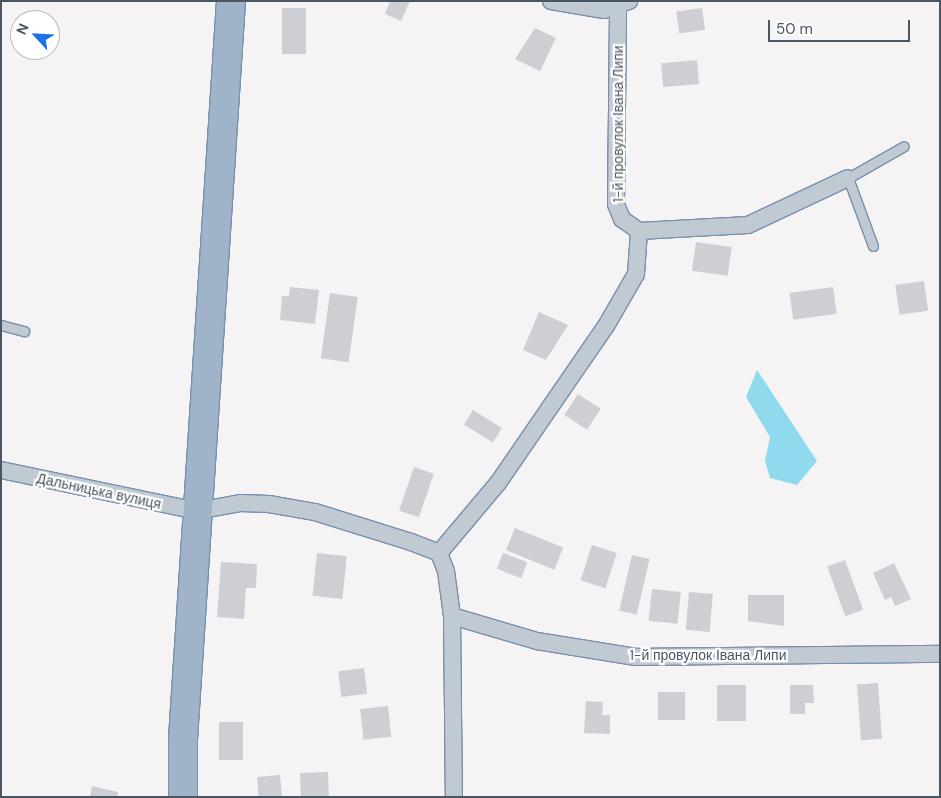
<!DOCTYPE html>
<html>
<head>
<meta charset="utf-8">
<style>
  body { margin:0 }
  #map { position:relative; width:941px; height:798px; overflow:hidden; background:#f5f3f3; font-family:"DM Sans",sans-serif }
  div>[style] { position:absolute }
  .water>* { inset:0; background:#90daee }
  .building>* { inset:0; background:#cdcfd5; transform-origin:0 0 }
  .roads { filter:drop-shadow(1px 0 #7690ad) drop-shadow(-1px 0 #7690ad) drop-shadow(0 1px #7690ad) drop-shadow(0 -1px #7690ad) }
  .service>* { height:9px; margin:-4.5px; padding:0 4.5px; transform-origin:4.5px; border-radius:4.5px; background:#c1cad2 }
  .minor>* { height:16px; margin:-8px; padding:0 8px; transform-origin:8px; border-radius:8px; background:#c1cad2 }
  .trunk>* { height:28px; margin:-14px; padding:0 14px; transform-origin:14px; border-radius:14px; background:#9fb4c9 }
  span { translate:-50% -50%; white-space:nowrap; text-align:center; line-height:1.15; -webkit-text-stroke:4.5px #fff; paint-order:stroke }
  .street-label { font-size:14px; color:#4a5661 }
  .frame { position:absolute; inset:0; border:2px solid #4a5661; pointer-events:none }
  .north { position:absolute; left:10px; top:10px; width:50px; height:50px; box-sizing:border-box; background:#fff; border:1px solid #b7bbc0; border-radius:50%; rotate:295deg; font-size:14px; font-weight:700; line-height:20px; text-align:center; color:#4a5661 }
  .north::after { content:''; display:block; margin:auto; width:18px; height:22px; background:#1a73e8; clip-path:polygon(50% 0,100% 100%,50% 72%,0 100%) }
  .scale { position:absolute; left:768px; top:20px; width:142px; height:22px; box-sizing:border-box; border:2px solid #4a5661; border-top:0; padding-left:6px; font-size:15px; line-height:18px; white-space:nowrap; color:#4a5661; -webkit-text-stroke:4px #fff; paint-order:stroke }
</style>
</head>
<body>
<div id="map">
  <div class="water">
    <i style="clip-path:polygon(757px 370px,817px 461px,797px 485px,770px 478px,765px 461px,770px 437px,746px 397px)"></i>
  </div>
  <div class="building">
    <i style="clip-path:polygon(390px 1px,410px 1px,401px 21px,385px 14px)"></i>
    <i style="left:282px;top:8px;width:24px;height:46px"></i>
    <i style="left:702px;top:8px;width:22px;height:26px;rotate:82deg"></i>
    <i style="clip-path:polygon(535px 28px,556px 38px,540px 71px,515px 59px)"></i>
    <i style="left:697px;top:60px;width:24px;height:36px;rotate:85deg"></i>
    <i style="left:696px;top:242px;width:36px;height:29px;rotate:8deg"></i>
    <i style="left:924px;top:281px;width:30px;height:29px;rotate:82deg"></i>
    <i style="clip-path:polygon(290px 287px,319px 290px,315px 324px,280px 320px,282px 296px,289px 296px)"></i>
    <i style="left:833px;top:287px;width:27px;height:44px;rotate:82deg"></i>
    <i style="left:330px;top:293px;width:28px;height:66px;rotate:8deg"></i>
    <i style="clip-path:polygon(539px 312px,568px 325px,546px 360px,523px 350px)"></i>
    <i style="left:578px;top:394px;width:27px;height:25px;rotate:33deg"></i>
    <i style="left:473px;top:410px;width:34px;height:17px;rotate:32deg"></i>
    <i style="left:414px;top:467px;width:21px;height:46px;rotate:19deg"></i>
    <i style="left:515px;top:528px;width:52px;height:24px;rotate:22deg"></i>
    <i style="left:592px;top:545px;width:26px;height:37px;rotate:18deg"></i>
    <i style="left:317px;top:553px;width:30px;height:43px;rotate:6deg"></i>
    <i style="left:503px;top:553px;width:26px;height:17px;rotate:21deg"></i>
    <i style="left:632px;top:555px;width:18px;height:57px;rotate:13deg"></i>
    <i style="left:845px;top:560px;width:53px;height:19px;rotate:70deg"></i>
    <i style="clip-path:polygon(221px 562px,257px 564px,256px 588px,246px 588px,244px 619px,217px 617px)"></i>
    <i style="clip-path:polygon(894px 563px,911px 599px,895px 606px,891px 597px,885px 600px,873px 573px)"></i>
    <i style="left:652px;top:589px;width:29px;height:32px;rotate:6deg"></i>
    <i style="left:689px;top:592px;width:24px;height:38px;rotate:5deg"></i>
    <i style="clip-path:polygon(748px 595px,784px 595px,784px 626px,748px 621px)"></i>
    <i style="left:364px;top:668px;width:26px;height:26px;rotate:83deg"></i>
    <i style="left:878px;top:683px;width:56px;height:21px;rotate:86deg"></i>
    <i style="left:717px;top:685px;width:29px;height:36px"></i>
    <i style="clip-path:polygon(790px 685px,813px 685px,814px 703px,805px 703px,805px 714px,790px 714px)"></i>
    <i style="left:658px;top:692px;width:27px;height:28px"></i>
    <i style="clip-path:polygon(586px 701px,603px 702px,602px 715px,610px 715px,610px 734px,584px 733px)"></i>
    <i style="left:388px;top:706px;width:31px;height:28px;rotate:84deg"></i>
    <i style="left:219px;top:722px;width:24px;height:38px"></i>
    <i style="left:328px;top:772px;width:25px;height:28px;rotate:88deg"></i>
    <i style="left:280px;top:775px;width:22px;height:23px;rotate:85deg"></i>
    <i style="clip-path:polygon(92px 786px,118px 792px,117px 797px,90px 797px)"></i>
  </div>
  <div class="roads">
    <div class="service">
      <i style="left:873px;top:246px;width:72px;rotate:-110.2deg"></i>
      <i style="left:848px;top:178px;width:64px;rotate:-29.7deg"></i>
      <i style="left:1px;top:325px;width:24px;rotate:15deg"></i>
    </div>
    <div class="minor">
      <i style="left:551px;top:1px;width:54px;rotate:9.6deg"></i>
      <i style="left:604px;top:10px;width:27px;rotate:-20deg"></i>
      <i style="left:639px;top:231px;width:109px;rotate:-3.2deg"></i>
      <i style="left:748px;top:225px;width:110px;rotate:-25.2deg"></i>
      <i style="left:1px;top:470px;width:200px;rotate:11.8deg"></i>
      <i style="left:197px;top:511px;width:45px;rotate:-10.3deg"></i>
      <i style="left:241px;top:503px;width:28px;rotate:2deg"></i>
      <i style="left:269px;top:504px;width:47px;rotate:9.9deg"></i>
      <i style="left:315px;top:512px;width:101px;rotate:17.4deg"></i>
      <i style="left:411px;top:542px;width:30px;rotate:21deg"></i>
      <i style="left:439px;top:553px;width:19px;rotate:69deg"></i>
      <i style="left:446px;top:571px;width:45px;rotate:82.4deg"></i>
      <i style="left:452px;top:616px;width:89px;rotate:16.4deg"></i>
      <i style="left:537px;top:641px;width:100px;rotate:9.2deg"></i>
      <i style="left:636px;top:657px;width:304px;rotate:-0.6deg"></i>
      <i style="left:439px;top:553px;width:92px;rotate:-49.9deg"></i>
      <i style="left:498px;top:483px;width:191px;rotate:-55.5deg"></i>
      <i style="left:606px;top:326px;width:60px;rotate:-60deg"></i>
      <i style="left:636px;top:274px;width:43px;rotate:-86deg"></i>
      <i style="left:639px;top:231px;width:21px;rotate:-145deg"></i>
      <i style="left:622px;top:219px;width:16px;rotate:-112deg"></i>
      <i style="left:616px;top:204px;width:198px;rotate:-89.4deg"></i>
      <i style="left:452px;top:616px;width:181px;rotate:89.4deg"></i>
    </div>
    <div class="trunk">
      <i style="left:183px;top:797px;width:58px;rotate:-90deg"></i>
      <i style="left:183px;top:739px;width:740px;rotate:-86.28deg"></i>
    </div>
  </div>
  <div class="street-label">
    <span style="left:618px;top:124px;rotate:-90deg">1-й провулок Івана Липи</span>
    <span style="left:99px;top:491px;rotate:12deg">Дальницька вулиця</span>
    <span style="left:708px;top:655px">1-й провулок Івана Липи</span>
  </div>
  <div class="frame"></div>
  <div class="north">N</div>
  <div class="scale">50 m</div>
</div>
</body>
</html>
